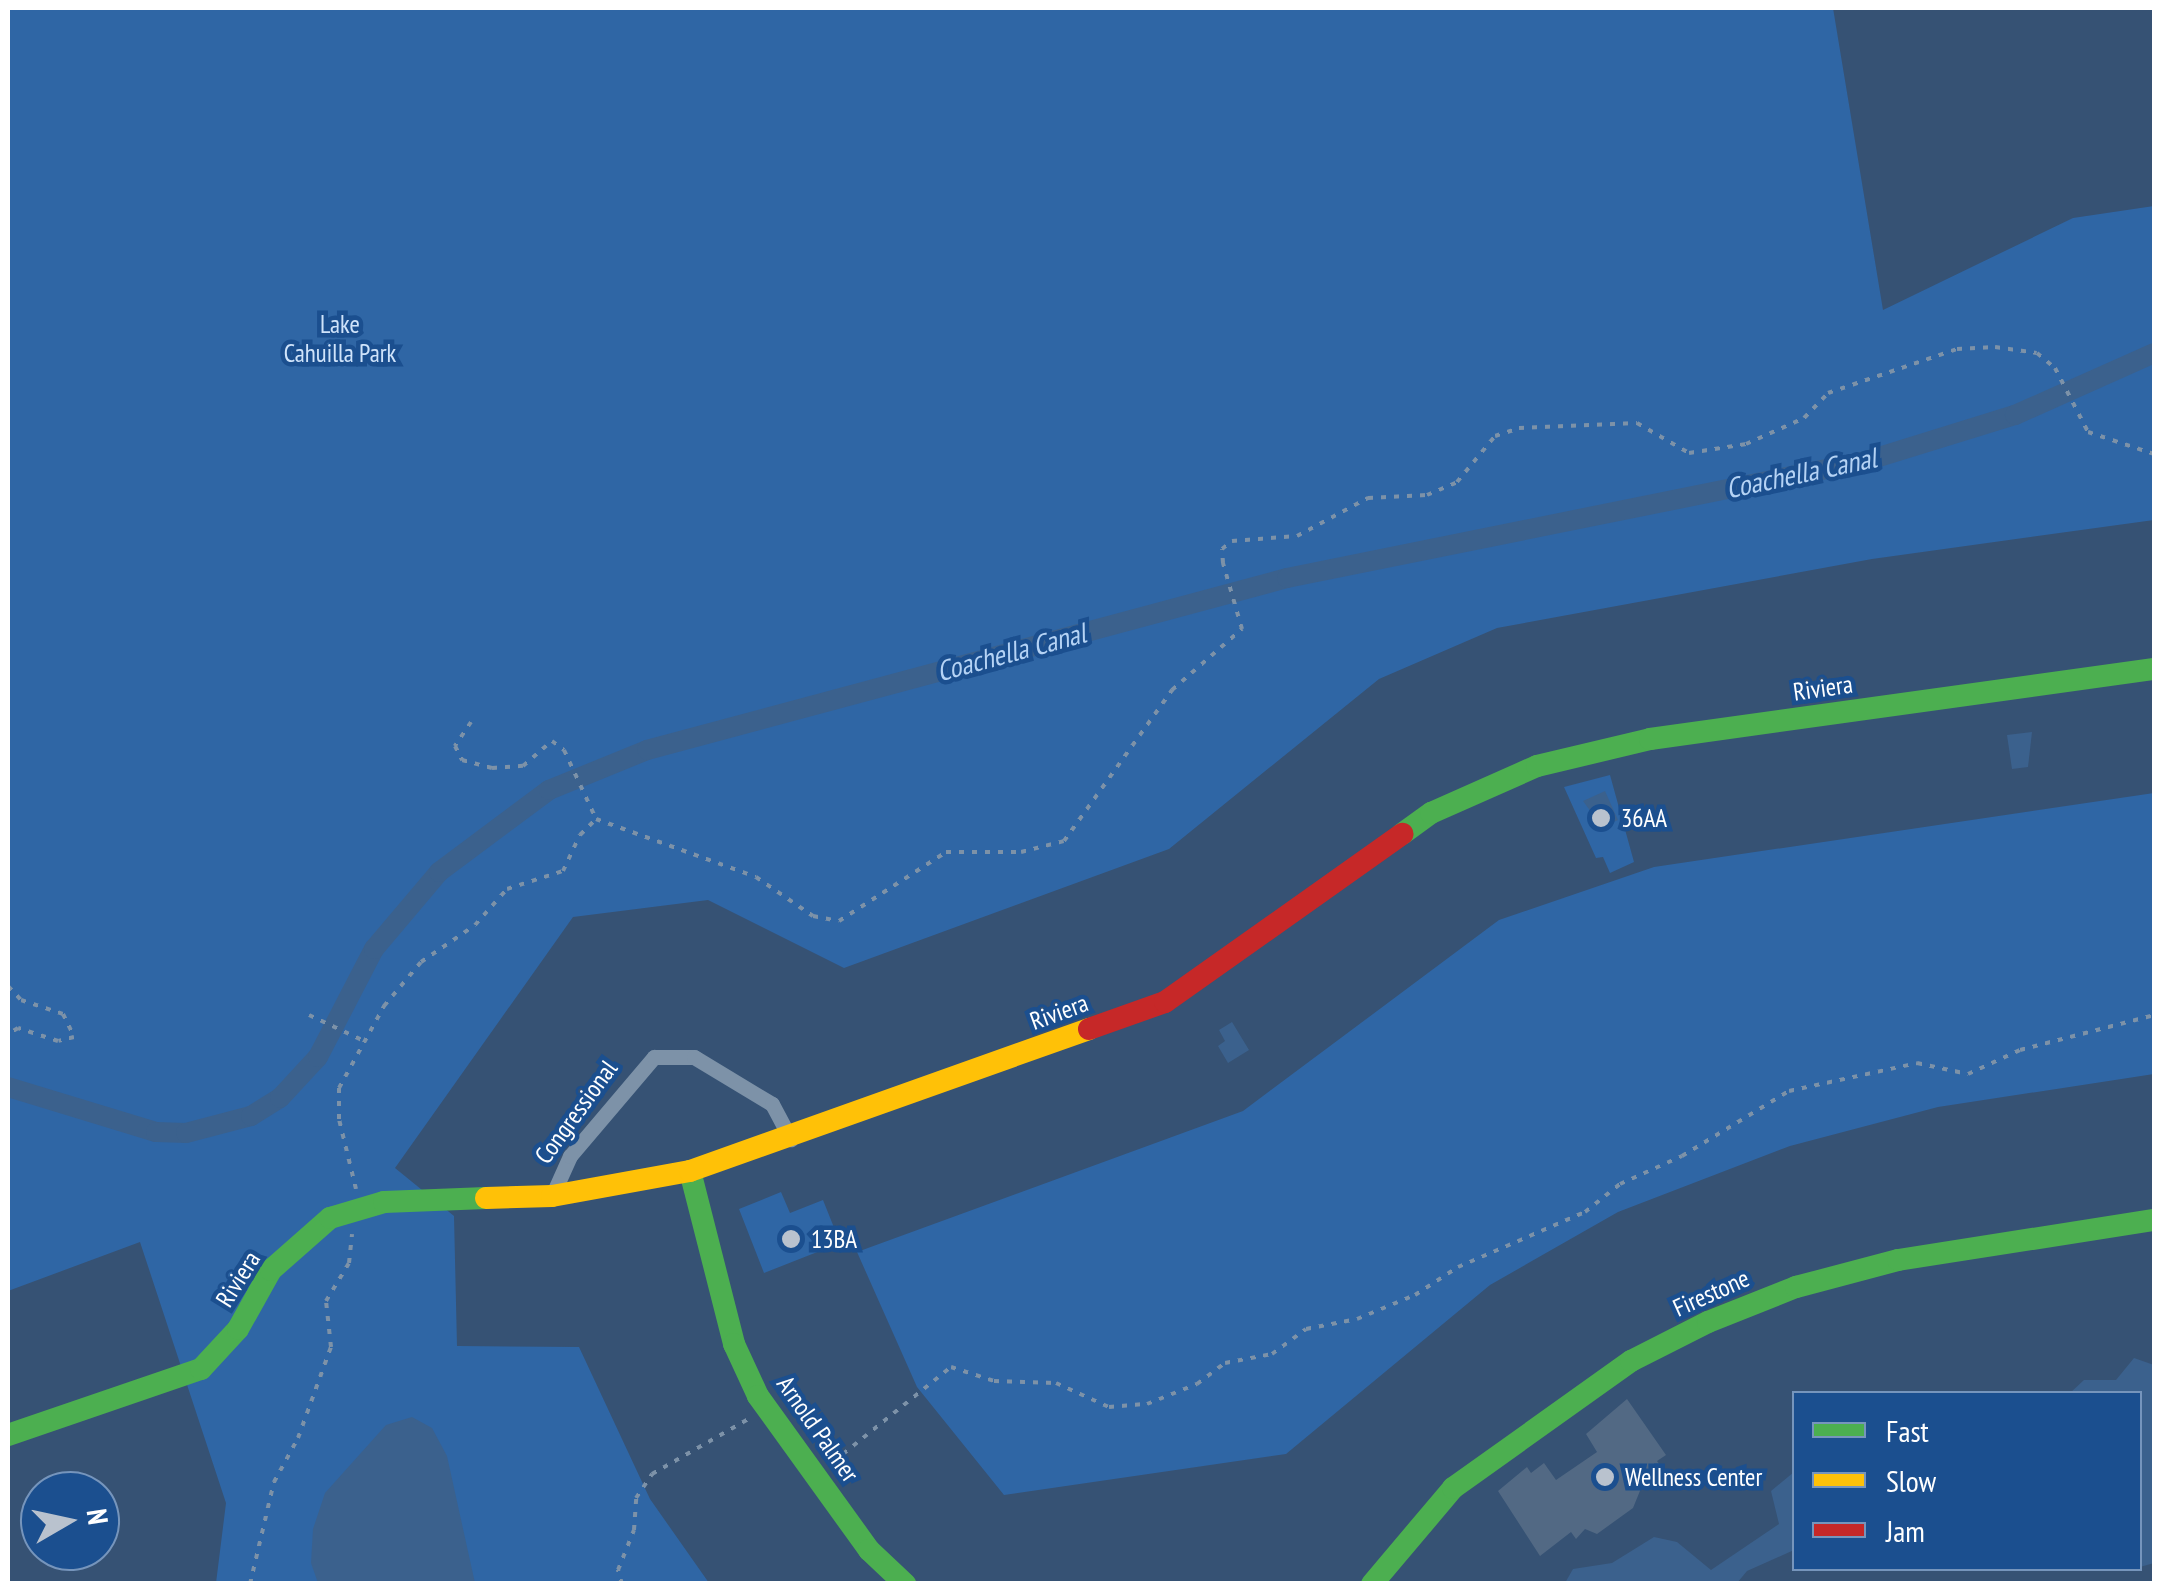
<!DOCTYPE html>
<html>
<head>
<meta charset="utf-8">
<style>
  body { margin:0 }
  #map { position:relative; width:2162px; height:1591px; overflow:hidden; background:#365274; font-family:"PT Sans Narrow",sans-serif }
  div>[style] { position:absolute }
  .green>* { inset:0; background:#2f66a5 }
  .water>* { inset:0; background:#3b618d }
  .canal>* { height:20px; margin:-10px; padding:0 10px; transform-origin:10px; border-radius:10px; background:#3b618d }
  .building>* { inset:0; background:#526984 }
  .path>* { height:4px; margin-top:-2px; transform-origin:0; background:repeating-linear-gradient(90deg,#7d92a8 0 5px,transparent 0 13px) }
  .street>* { height:15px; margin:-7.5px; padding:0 7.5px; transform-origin:7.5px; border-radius:7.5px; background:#7d92a8 }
  .fast>* { height:22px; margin:-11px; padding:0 11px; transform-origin:11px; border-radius:11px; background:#4caf50 }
  .slow>* { height:22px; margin:-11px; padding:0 11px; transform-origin:11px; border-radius:11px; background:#ffc107 }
  .jam>* { height:22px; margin:-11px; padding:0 11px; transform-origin:11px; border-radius:11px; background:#c62828 }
  .dots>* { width:28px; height:28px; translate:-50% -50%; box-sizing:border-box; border:5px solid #1b4f8f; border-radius:50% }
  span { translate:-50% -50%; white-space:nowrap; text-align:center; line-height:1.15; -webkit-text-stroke:9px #1b4f8f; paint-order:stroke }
  .park-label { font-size:25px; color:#cfe3fa }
  .street-label { font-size:25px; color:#fff }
  .poi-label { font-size:25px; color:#fff }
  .left { translate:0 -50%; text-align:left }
  .water-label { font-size:28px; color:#b5d3f5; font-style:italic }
  .frame { position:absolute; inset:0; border:10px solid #fff; pointer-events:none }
  .legend { position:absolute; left:1792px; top:1391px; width:350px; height:180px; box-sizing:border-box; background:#1b4f8f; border:2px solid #7695bc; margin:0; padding:12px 18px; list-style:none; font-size:30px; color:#fff }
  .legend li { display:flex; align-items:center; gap:20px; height:50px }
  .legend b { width:50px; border:2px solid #7695bc }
  .north { position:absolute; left:20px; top:1471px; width:100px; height:100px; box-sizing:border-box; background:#1b4f8f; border:2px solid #7695bc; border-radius:50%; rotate:81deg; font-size:28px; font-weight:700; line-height:40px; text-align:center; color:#fff }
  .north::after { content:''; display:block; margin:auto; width:35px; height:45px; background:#b9c2ce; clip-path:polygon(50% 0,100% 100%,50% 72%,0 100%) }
</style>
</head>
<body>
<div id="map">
  <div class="green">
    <i style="clip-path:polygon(8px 8px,1833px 8px,1883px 310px,2073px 218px,2154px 206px,2154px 520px,1872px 559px,1497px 628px,1379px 679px,1169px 849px,844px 968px,708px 900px,573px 917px,395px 1168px,454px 1216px,457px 1346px,579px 1347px,650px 1499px,709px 1583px,216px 1583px,226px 1503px,140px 1242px,8px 1291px)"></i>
    <i style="clip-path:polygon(1610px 775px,1634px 862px,1610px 873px,1603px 857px,1596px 858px,1564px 787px)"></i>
    <i style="clip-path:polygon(2154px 793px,2154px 1074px,1938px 1107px,1790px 1146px,1618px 1212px,1490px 1285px,1286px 1454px,1004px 1495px,917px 1387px,857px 1252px,1243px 1111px,1499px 920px,1654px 867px)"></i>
    <i style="clip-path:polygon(781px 1192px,790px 1213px,823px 1200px,835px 1230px,830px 1247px,764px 1273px,739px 1209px)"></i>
  </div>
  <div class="water">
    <i style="clip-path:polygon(2032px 732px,2028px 767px,2012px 769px,2007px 735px)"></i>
    <i style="clip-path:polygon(1605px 791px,1618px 820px,1602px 827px,1583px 801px)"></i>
    <i style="clip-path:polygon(1232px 1022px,1249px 1050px,1228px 1063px,1218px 1046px,1225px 1041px,1219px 1030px)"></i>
    <i style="clip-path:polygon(2134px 1358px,2154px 1365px,2154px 1563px,2140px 1567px,2140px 1394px,2070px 1393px,2084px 1380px,2116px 1380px)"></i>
    <i style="clip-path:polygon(412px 1417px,432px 1428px,447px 1456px,475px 1583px,318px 1583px,311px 1563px,313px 1529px,325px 1493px,386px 1425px)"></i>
    <i style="clip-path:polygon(1794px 1472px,1794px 1550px,1747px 1571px,1737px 1583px,1565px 1583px,1573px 1569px,1612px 1563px,1654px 1537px,1677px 1542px,1711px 1570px,1779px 1524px,1771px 1491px)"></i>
  </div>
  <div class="canal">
    <i style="left:8px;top:1087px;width:155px;rotate:16.9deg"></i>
    <i style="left:156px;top:1132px;width:30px;rotate:2deg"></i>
    <i style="left:186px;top:1133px;width:67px;rotate:-14.7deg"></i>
    <i style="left:251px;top:1116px;width:34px;rotate:-32deg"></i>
    <i style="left:280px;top:1098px;width:56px;rotate:-47.2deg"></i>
    <i style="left:318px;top:1057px;width:122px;rotate:-62.6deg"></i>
    <i style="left:374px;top:949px;width:101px;rotate:-49.8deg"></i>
    <i style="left:439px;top:872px;width:137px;rotate:-36.7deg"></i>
    <i style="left:549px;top:790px;width:106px;rotate:-22.2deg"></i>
    <i style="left:647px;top:750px;width:663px;rotate:-15.04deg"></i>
    <i style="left:1287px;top:578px;width:591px;rotate:-11.42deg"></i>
    <i style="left:1866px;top:461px;width:156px;rotate:-17.2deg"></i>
    <i style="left:2015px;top:415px;width:152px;rotate:-24deg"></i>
  </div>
  <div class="building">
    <i style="clip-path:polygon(1627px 1399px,1666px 1455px,1657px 1461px,1663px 1469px,1644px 1481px,1633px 1508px,1597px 1534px,1585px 1529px,1576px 1539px,1571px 1532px,1540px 1556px,1498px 1491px,1527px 1467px,1531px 1473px,1544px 1463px,1556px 1480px,1597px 1452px,1586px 1434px)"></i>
  </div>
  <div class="path">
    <i style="left:471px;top:722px;width:29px;rotate:124deg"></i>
    <i style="left:455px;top:746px;width:16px;rotate:63deg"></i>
    <i style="left:462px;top:760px;width:31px;rotate:15deg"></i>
    <i style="left:492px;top:768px;width:31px;rotate:-4deg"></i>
    <i style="left:523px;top:766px;width:38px;rotate:-41deg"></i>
    <i style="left:552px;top:741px;width:15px;rotate:37deg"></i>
    <i style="left:564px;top:750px;width:76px;rotate:65.1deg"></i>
    <i style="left:596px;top:819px;width:170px;rotate:19.9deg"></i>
    <i style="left:756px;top:877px;width:69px;rotate:34.4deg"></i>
    <i style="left:813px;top:916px;width:26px;rotate:11deg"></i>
    <i style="left:839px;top:921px;width:127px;rotate:-32.8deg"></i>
    <i style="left:946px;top:852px;width:75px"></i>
    <i style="left:1021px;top:852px;width:44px;rotate:-14.3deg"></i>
    <i style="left:1064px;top:841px;width:186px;rotate:-54.4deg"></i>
    <i style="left:1172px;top:690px;width:93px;rotate:-41.1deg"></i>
    <i style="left:1242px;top:629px;width:69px;rotate:-106.1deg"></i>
    <i style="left:1223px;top:563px;width:14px;rotate:-94deg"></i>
    <i style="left:1222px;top:549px;width:13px;rotate:-39deg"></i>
    <i style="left:1232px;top:541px;width:65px;rotate:-4.4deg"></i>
    <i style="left:1297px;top:536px;width:81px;rotate:-28.2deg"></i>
    <i style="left:1368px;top:498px;width:59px;rotate:-2.9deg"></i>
    <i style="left:1427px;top:495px;width:33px;rotate:-23deg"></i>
    <i style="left:1457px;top:482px;width:60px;rotate:-50.4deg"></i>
    <i style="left:1495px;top:436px;width:25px;rotate:-18deg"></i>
    <i style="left:1519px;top:428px;width:118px;rotate:-2.4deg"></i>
    <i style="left:1637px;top:423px;width:60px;rotate:30deg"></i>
    <i style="left:1689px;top:453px;width:58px;rotate:-9deg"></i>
    <i style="left:1746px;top:444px;width:64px;rotate:-24.1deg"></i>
    <i style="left:1804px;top:418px;width:35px;rotate:-46deg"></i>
    <i style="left:1828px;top:393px;width:136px;rotate:-18.8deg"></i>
    <i style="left:1957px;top:349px;width:38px;rotate:-3deg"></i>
    <i style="left:1995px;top:347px;width:42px;rotate:8.1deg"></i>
    <i style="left:2037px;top:353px;width:23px;rotate:40deg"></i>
    <i style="left:2055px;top:368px;width:72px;rotate:62.7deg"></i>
    <i style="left:2088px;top:432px;width:70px;rotate:18.4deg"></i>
    <i style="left:8px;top:986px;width:19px;rotate:47deg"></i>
    <i style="left:21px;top:1000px;width:44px;rotate:18.4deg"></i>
    <i style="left:63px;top:1014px;width:25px;rotate:64deg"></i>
    <i style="left:74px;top:1037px;width:16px;rotate:166deg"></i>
    <i style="left:58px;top:1041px;width:42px;rotate:-162deg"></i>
    <i style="left:18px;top:1028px;width:12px;rotate:149deg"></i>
    <i style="left:309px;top:1015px;width:63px;rotate:25.3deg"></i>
    <i style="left:356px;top:1189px;width:72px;rotate:-103.7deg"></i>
    <i style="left:339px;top:1119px;width:31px;rotate:-90deg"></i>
    <i style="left:339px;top:1088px;width:94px;rotate:-61.2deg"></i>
    <i style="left:384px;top:1006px;width:57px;rotate:-49.9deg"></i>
    <i style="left:421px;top:962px;width:65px;rotate:-34.4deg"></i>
    <i style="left:475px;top:925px;width:48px;rotate:-48.4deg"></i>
    <i style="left:507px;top:889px;width:59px;rotate:-17.8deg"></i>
    <i style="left:563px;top:871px;width:40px;rotate:-65deg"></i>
    <i style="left:580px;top:835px;width:23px;rotate:-45deg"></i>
    <i style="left:823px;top:1453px;width:20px;rotate:3deg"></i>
    <i style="left:843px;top:1454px;width:139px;rotate:-38.9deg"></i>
    <i style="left:951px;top:1367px;width:45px;rotate:18deg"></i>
    <i style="left:994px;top:1381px;width:62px;rotate:1.8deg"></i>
    <i style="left:1056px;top:1383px;width:58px;rotate:24.4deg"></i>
    <i style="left:1109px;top:1407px;width:38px;rotate:-5deg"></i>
    <i style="left:1147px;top:1404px;width:54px;rotate:-21.8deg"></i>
    <i style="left:1197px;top:1384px;width:35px;rotate:-37deg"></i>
    <i style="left:1225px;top:1363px;width:48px;rotate:-10.8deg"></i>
    <i style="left:1272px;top:1354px;width:42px;rotate:-36.3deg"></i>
    <i style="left:1306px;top:1329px;width:52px;rotate:-11.1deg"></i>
    <i style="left:1357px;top:1319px;width:63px;rotate:-22.5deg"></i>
    <i style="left:1415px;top:1295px;width:51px;rotate:-33.1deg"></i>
    <i style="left:1458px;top:1267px;width:138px;rotate:-23.4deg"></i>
    <i style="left:1585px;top:1212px;width:45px;rotate:-38.7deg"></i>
    <i style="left:1620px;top:1184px;width:68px;rotate:-24.3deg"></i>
    <i style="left:1682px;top:1156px;width:125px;rotate:-31.3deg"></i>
    <i style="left:1789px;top:1091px;width:131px;rotate:-12.3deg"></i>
    <i style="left:1917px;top:1063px;width:52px;rotate:12.2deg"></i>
    <i style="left:1968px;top:1074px;width:57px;rotate:-24.8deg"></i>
    <i style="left:2020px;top:1050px;width:138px;rotate:-14.6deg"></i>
    <i style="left:250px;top:1584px;width:105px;rotate:-76.8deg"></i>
    <i style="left:274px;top:1482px;width:50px;rotate:-61.4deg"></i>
    <i style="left:298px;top:1438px;width:97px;rotate:-70.1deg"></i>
    <i style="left:331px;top:1347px;width:46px;rotate:-96.2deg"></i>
    <i style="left:326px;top:1301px;width:44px;rotate:-58.8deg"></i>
    <i style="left:349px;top:1263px;width:29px;rotate:-84deg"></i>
    <i style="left:622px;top:1584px;width:15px;rotate:-106deg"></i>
    <i style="left:618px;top:1570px;width:43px;rotate:-68.2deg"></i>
    <i style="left:634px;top:1530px;width:32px;rotate:-86deg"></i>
    <i style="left:636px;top:1498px;width:29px;rotate:-56deg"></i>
    <i style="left:652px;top:1474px;width:113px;rotate:-29.7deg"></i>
  </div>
  <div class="street">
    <i style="left:552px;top:1196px;width:44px;rotate:-65.8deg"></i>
    <i style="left:570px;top:1156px;width:130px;rotate:-49.7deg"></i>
    <i style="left:654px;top:1057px;width:40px"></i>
    <i style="left:694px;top:1057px;width:91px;rotate:31.1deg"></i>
    <i style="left:772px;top:1104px;width:40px;rotate:62deg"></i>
  </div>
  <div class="fast">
    <i style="left:1402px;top:834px;width:36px;rotate:-36deg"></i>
    <i style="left:1431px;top:813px;width:116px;rotate:-23.9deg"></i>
    <i style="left:1537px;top:766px;width:116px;rotate:-13.4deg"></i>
    <i style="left:1650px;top:739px;width:509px;rotate:-7.91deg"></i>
    <i style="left:690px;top:1171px;width:179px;rotate:75.7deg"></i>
    <i style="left:734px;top:1344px;width:57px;rotate:65.2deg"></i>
    <i style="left:758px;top:1396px;width:190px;rotate:54.2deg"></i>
    <i style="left:869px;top:1550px;width:50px;rotate:43.4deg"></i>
    <i style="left:8px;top:1435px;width:204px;rotate:-18.9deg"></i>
    <i style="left:201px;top:1369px;width:54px;rotate:-47.2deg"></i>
    <i style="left:238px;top:1329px;width:68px;rotate:-60.8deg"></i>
    <i style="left:271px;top:1270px;width:79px;rotate:-41.4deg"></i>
    <i style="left:330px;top:1218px;width:56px;rotate:-16.5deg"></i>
    <i style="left:384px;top:1202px;width:102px;rotate:-2.2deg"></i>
    <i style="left:1372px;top:1584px;width:126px;rotate:-49.8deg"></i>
    <i style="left:1453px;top:1488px;width:219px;rotate:-35.5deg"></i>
    <i style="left:1631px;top:1361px;width:86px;rotate:-26.9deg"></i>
    <i style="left:1708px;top:1322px;width:95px;rotate:-21.7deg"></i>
    <i style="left:1796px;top:1287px;width:106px;rotate:-14.8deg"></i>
    <i style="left:1898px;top:1260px;width:259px;rotate:-8.9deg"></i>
  </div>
  <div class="slow">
    <i style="left:486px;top:1198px;width:66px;rotate:-1.7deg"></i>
    <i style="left:552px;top:1196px;width:140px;rotate:-10.3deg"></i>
    <i style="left:690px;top:1171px;width:424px;rotate:-19.6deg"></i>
  </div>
  <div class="jam">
    <i style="left:1089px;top:1029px;width:81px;rotate:-19.6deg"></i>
    <i style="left:1165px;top:1002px;width:291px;rotate:-35.3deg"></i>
  </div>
  <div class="dots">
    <i style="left:1601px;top:818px;background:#b9c2ce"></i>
    <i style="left:791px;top:1239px;background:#b9c2ce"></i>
    <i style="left:1605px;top:1477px;background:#b9c2ce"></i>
  </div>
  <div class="park-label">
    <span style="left:340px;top:339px">Lake<br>Cahuilla Park</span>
  </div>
  <div class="street-label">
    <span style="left:1823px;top:688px;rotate:-8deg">Riviera</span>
    <span style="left:1059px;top:1012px;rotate:-20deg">Riviera</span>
    <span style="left:576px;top:1112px;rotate:-54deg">Congressional</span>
    <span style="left:238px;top:1279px;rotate:-58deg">Riviera</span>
    <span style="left:1711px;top:1293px;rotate:-24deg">Firestone</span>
    <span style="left:818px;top:1429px;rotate:55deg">Arnold Palmer</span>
  </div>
  <div class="poi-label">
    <span class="left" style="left:1621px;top:818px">36AA</span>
    <span class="left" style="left:811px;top:1239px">13BA</span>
    <span class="left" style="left:1625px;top:1477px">Wellness Center</span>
  </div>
  <div class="water-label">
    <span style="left:1801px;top:473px;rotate:-12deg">Coachella Canal</span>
    <span style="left:1011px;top:652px;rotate:-15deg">Coachella Canal</span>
  </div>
  <div class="frame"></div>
  <ul class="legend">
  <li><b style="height:12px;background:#4caf50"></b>Fast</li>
  <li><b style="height:12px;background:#ffc107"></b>Slow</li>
  <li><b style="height:12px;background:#c62828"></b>Jam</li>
  </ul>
  <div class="north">N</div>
</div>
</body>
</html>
